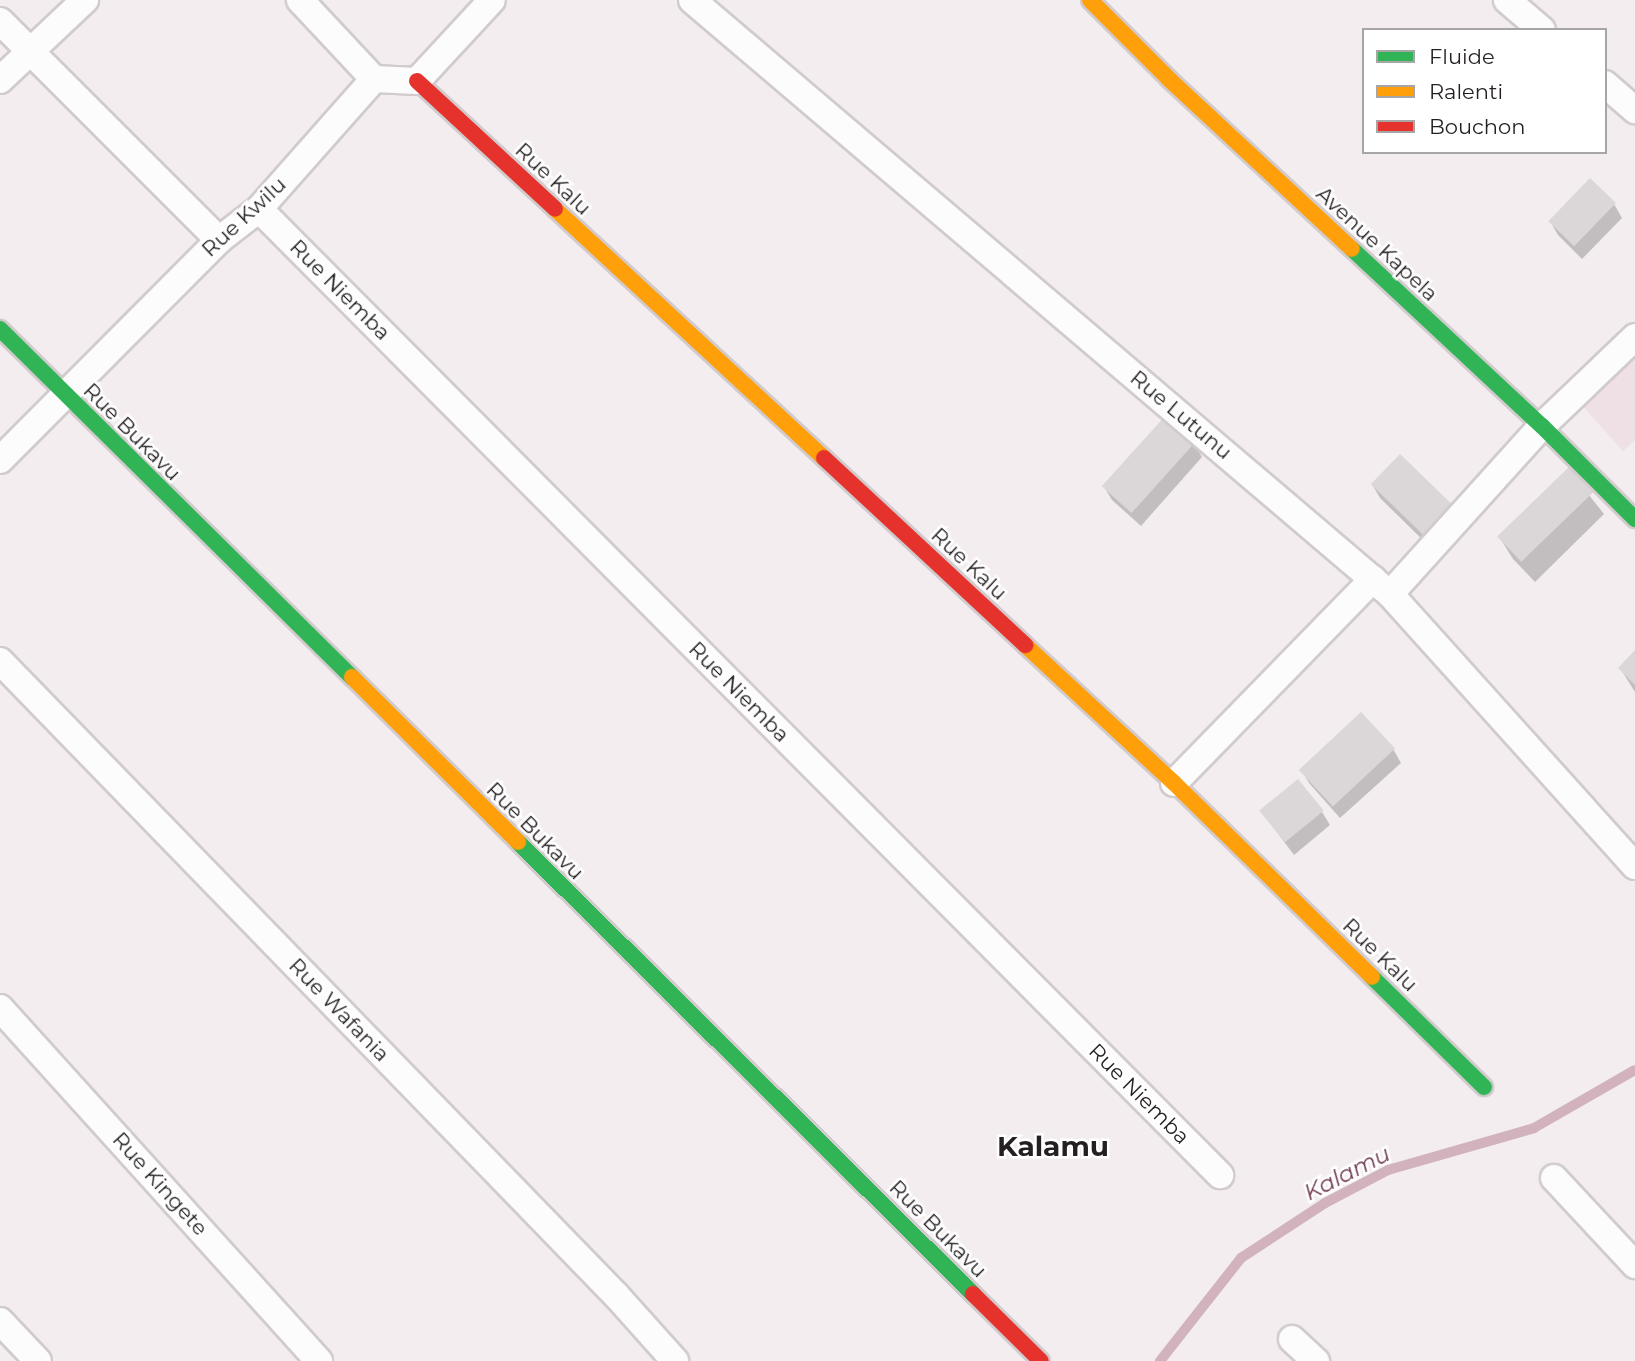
<!DOCTYPE html>
<html>
<head>
<meta charset="utf-8">
<style>
  body { margin:0 }
  #map { position:relative; width:1635px; height:1361px; overflow:hidden; background:#f3edef; font-family:Montserrat,sans-serif }
  div>[style] { position:absolute }
  .built>* { inset:0; background:#eee0e5 }
  .shadow>* { inset:0; background:#0003 }
  .stream>* { height:10px; margin:-5px; padding:0 5px; transform-origin:5px; border-radius:5px; background:#d1b2bd }
  .building>* { inset:0; background:#dbd6d8; transform-origin:0 0 }
  .roads { filter:drop-shadow(2px 0 #d1cbcd) drop-shadow(-2px 0 #d1cbcd) drop-shadow(0 2px #d1cbcd) drop-shadow(0 -2px #d1cbcd) }
  .street>* { height:26px; margin:-13px; padding:0 13px; transform-origin:13px; border-radius:13px; background:#fdfcfd }
  .fast>* { height:16px; margin:-8px; padding:0 8px; transform-origin:8px; border-radius:8px; background:#30b455 }
  .slow>* { height:16px; margin:-8px; padding:0 8px; transform-origin:8px; border-radius:8px; background:#ff9f0a }
  .jam>* { height:16px; margin:-8px; padding:0 8px; transform-origin:8px; border-radius:8px; background:#e5322d }
  span { translate:-50% -50%; white-space:nowrap; text-align:center; line-height:1.15; -webkit-text-stroke:5px #fff; paint-order:stroke }
  .street-label { font-size:21px; color:#241f21 }
  .water-label { font-size:23px; color:#723c53; font-style:italic }
  .district-label { font-size:28px; color:#241f21; font-weight:700 }
  .legend { position:absolute; left:1362px; top:28px; width:245px; height:126px; box-sizing:border-box; background:#fff; border:2px solid #a7a5a6; margin:0; padding:9px 12px; list-style:none; font-size:21px; color:#241f21 }
  .legend li { display:flex; align-items:center; gap:14px; height:35px }
  .legend b { width:35px; border:2px solid #a7a5a6 }
</style>
</head>
<body>
<div id="map">
  <div class="built">
    <i style="clip-path:polygon(1635px 348px,1635px 440px,1623px 451px,1578px 401px)"></i>
  </div>
  <div class="shadow">
    <i style="clip-path:polygon(1614px 204px,1622px 218px,1582px 259px,1558px 235px,1550px 221px)"></i>
    <i style="clip-path:polygon(1194px 443px,1202px 457px,1141px 526px,1112px 500px,1104px 487px)"></i>
    <i style="clip-path:polygon(1569px 470px,1604px 514px,1535px 582px,1513px 559px,1500px 538px)"></i>
    <i style="clip-path:polygon(1372px 484px,1450px 506px,1458px 520px,1431px 548px,1380px 498px)"></i>
    <i style="clip-path:polygon(1635px 653px,1635px 692px,1620px 668px)"></i>
    <i style="clip-path:polygon(1393px 749px,1401px 763px,1340px 818px,1309px 783px,1301px 769px)"></i>
    <i style="clip-path:polygon(1261px 811px,1322px 812px,1330px 825px,1294px 855px)"></i>
  </div>
  <div class="stream">
    <i style="left:1160px;top:1361px;width:131px;rotate:-51.8deg"></i>
    <i style="left:1241px;top:1258px;width:100px;rotate:-33.2deg"></i>
    <i style="left:1325px;top:1203px;width:71px;rotate:-27.6deg"></i>
    <i style="left:1388px;top:1170px;width:152px;rotate:-16deg"></i>
    <i style="left:1534px;top:1128px;width:116px;rotate:-29.9deg"></i>
  </div>
  <div class="building">
    <i style="left:1590px;top:178px;width:36px;height:60px;rotate:44deg"></i>
    <i style="left:1166px;top:415px;width:40px;height:96px;rotate:42deg"></i>
    <i style="left:1400px;top:454px;width:73px;height:42px;rotate:44deg"></i>
    <i style="left:1569px;top:467px;width:35px;height:100px;rotate:46deg"></i>
    <i style="clip-path:polygon(1635px 650px,1635px 685px,1618px 668px)"></i>
    <i style="left:1361px;top:712px;width:50px;height:85px;rotate:47deg"></i>
    <i style="left:1298px;top:779px;width:41px;height:50px;rotate:51deg"></i>
  </div>
  <div class="roads">
    <div class="street">
      <i style="left:300px;top:0;width:108px;rotate:46.9deg"></i>
      <i style="left:692px;top:0;width:917px;rotate:40.4deg"></i>
      <i style="left:1390px;top:594px;width:366px;rotate:48deg"></i>
      <i style="left:1507px;top:0;width:46px;rotate:40.6deg"></i>
      <i style="left:0;top:21px;width:310px;rotate:45deg"></i>
      <i style="left:0;top:80px;width:117px;rotate:-43.3deg"></i>
      <i style="left:1605px;top:84px;width:40px;rotate:41deg"></i>
      <i style="left:259px;top:209px;width:1363px;rotate:45.15deg"></i>
      <i style="left:0;top:460px;width:310px;rotate:-45.1deg"></i>
      <i style="left:219px;top:240px;width:51px;rotate:-37.8deg"></i>
      <i style="left:259px;top:209px;width:174px;rotate:-48.5deg"></i>
      <i style="left:374px;top:79px;width:43px;rotate:2.7deg"></i>
      <i style="left:417px;top:81px;width:110px;rotate:-47.2deg"></i>
      <i style="left:1390px;top:594px;width:227px;rotate:-47.9deg"></i>
      <i style="left:1542px;top:426px;width:129px;rotate:-43.7deg"></i>
      <i style="left:0;top:661px;width:884px;rotate:45.83deg"></i>
      <i style="left:616px;top:1295px;width:89px;rotate:48.2deg"></i>
      <i style="left:1174px;top:783px;width:285px;rotate:-45.7deg"></i>
      <i style="left:0;top:1008px;width:476px;rotate:47.9deg"></i>
      <i style="left:1554px;top:1178px;width:119px;rotate:47deg"></i>
      <i style="left:0;top:1321px;width:55px;rotate:46.5deg"></i>
      <i style="left:1292px;top:1339px;width:33px;rotate:43deg"></i>
    </div>
    <div class="fast">
      <i style="left:1352px;top:249px;width:260px;rotate:43deg"></i>
      <i style="left:1542px;top:426px;width:132px;rotate:45deg"></i>
      <i style="left:0;top:329px;width:495px;rotate:44.7deg"></i>
      <i style="left:518px;top:842px;width:641px;rotate:44.81deg"></i>
      <i style="left:1372px;top:977px;width:157px;rotate:44.5deg"></i>
    </div>
    <div class="slow">
      <i style="left:1090px;top:0;width:113px;rotate:45deg"></i>
      <i style="left:1170px;top:80px;width:248px;rotate:42.9deg"></i>
      <i style="left:555px;top:209px;width:367px;rotate:42.8deg"></i>
      <i style="left:1025px;top:645px;width:203px;rotate:42.8deg"></i>
      <i style="left:1174px;top:783px;width:277px;rotate:44.4deg"></i>
      <i style="left:352px;top:677px;width:234px;rotate:44.8deg"></i>
    </div>
    <div class="jam">
      <i style="left:417px;top:81px;width:188px;rotate:42.8deg"></i>
      <i style="left:824px;top:458px;width:275px;rotate:42.9deg"></i>
      <i style="left:973px;top:1294px;width:95px;rotate:44.6deg"></i>
    </div>
  </div>
  <div class="street-label">
    <span style="left:553px;top:179px;rotate:43deg">Rue Kalu</span>
    <span style="left:244px;top:217px;rotate:-43deg">Rue Kwilu</span>
    <span style="left:1377px;top:244px;rotate:43deg">Avenue Kapela</span>
    <span style="left:340px;top:290px;rotate:45deg">Rue Niemba</span>
    <span style="left:1181px;top:415px;rotate:40deg">Rue Lutunu</span>
    <span style="left:132px;top:432px;rotate:45deg">Rue Bukavu</span>
    <span style="left:969px;top:564px;rotate:43deg">Rue Kalu</span>
    <span style="left:739px;top:692px;rotate:45deg">Rue Niemba</span>
    <span style="left:535px;top:831px;rotate:45deg">Rue Bukavu</span>
    <span style="left:1380px;top:955px;rotate:44deg">Rue Kalu</span>
    <span style="left:339px;top:1010px;rotate:46deg">Rue Wafania</span>
    <span style="left:1139px;top:1094px;rotate:45deg">Rue Niemba</span>
    <span style="left:160px;top:1184px;rotate:48deg">Rue Kingete</span>
    <span style="left:938px;top:1229px;rotate:45deg">Rue Bukavu</span>
  </div>
  <div class="water-label">
    <span style="left:1347px;top:1173px;rotate:-27deg">Kalamu</span>
  </div>
  <div class="district-label">
    <span style="left:1053px;top:1146px">Kalamu</span>
  </div>
  <ul class="legend">
  <li><b style="height:9px;background:#30b455"></b>Fluide</li>
  <li><b style="height:9px;background:#ff9f0a"></b>Ralenti</li>
  <li><b style="height:9px;background:#e5322d"></b>Bouchon</li>
  </ul>
</div>
</body>
</html>
